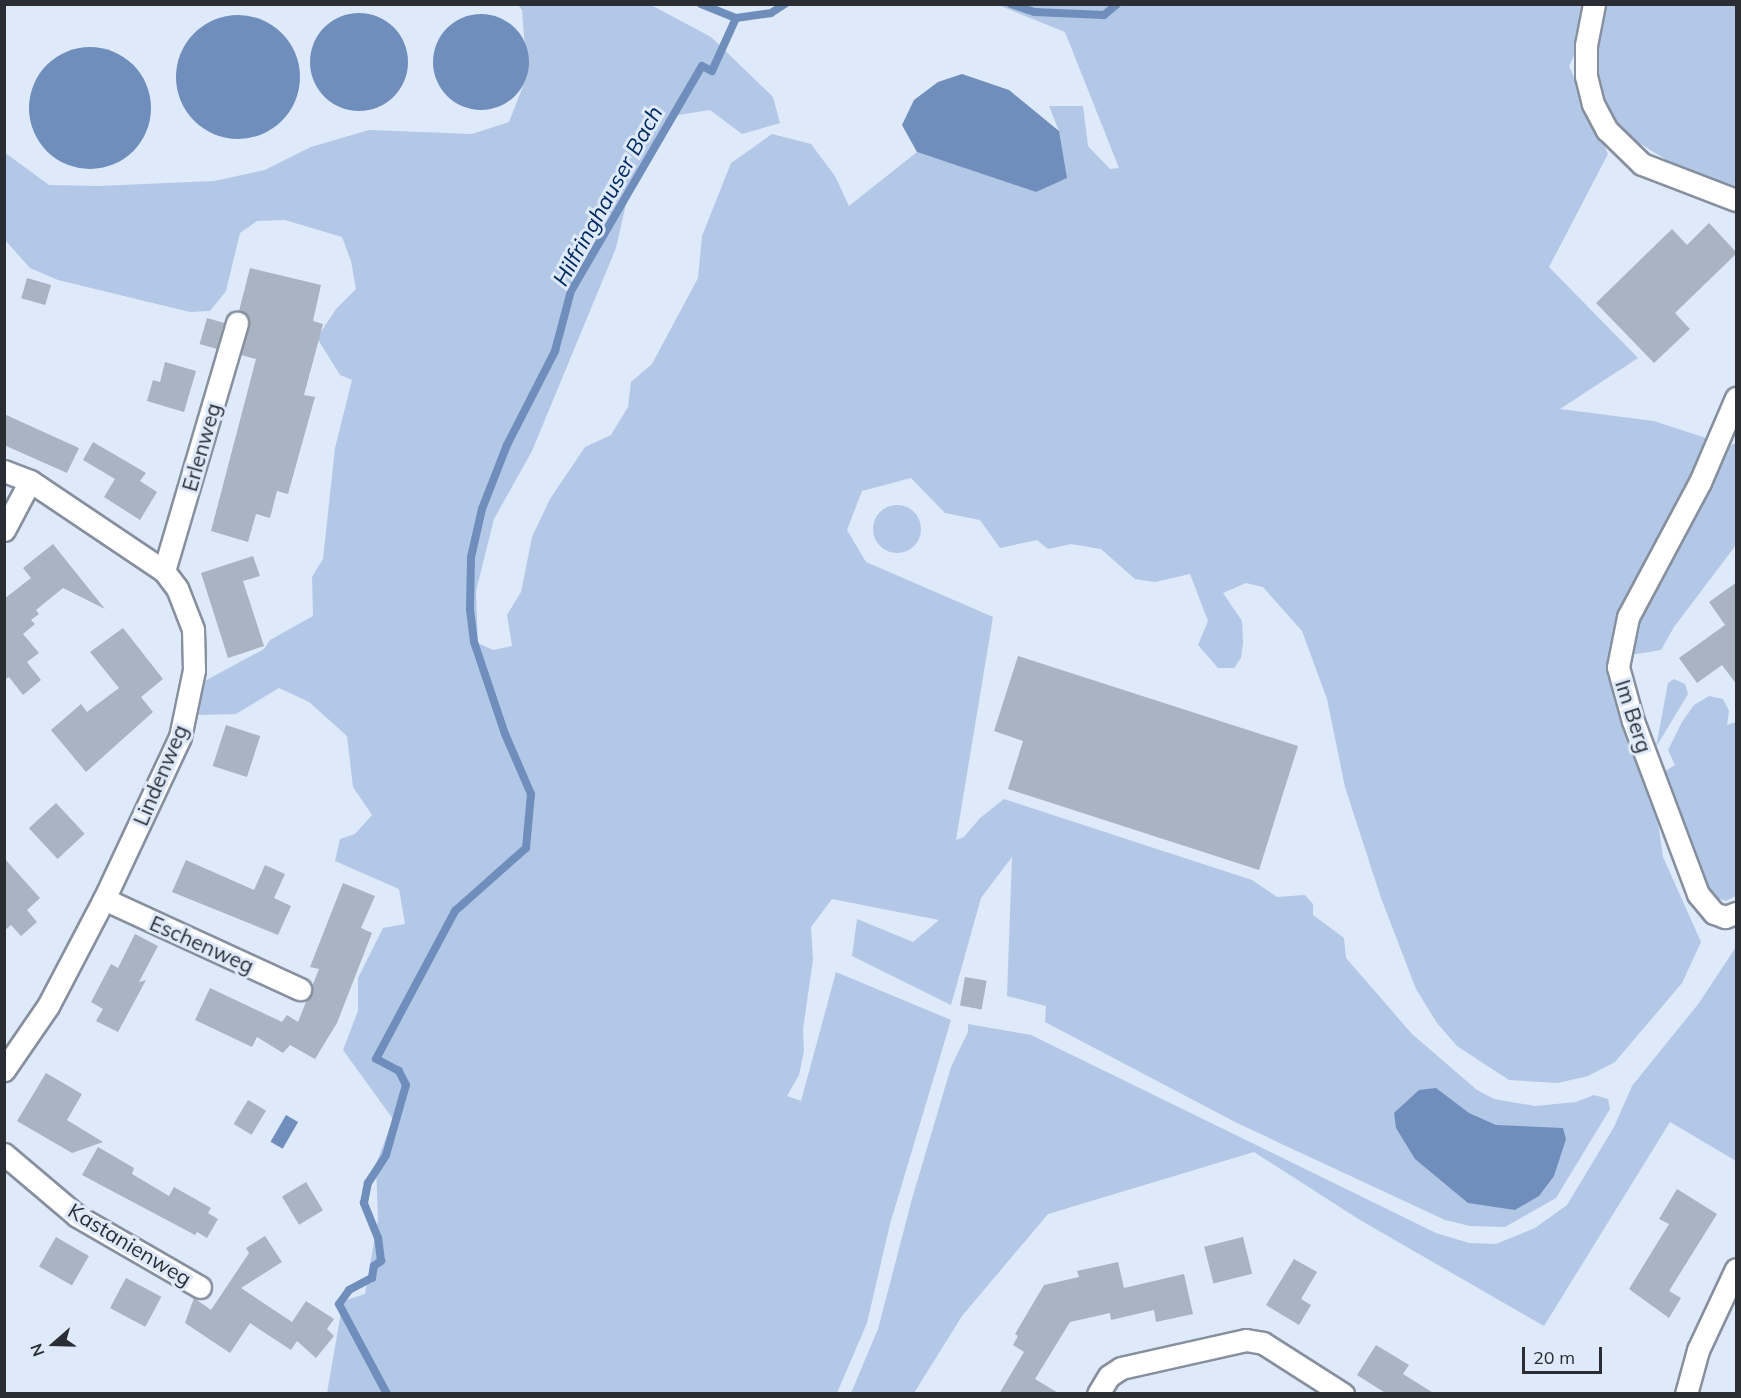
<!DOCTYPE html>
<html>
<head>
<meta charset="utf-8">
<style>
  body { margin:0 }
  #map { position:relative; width:1741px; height:1398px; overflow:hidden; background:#dee9f9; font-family:Mulish,sans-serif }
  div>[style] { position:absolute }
  .green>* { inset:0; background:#b3c8e6 }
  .round { border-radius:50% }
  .water>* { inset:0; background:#6f8ebc; transform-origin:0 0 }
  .stream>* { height:8px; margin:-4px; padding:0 4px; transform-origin:4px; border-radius:4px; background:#6f8ebc }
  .building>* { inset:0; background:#a9b3c2; transform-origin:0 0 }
  .roads { filter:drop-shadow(2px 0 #86909e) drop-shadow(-2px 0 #86909e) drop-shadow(0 2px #86909e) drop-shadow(0 -2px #86909e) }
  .street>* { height:21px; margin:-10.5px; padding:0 10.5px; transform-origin:10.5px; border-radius:10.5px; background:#fff }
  span { translate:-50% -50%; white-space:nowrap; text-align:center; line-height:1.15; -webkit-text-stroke:6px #dee9f9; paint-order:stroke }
  .street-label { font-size:21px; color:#2a2e34 }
  .water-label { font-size:22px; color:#002960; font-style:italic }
  .frame { position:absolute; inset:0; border:6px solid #2a2e34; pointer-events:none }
  .north { position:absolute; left:24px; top:1314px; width:60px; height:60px; -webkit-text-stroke:4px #dee9f9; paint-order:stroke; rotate:250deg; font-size:16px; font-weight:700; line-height:24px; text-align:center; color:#2a2e34 }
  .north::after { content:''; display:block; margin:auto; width:21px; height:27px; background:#2a2e34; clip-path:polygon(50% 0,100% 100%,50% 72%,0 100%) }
  .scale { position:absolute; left:1522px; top:1347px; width:80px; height:27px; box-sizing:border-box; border:3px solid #2a2e34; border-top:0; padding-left:8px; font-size:18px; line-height:21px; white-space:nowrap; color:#2a2e34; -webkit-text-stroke:4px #dee9f9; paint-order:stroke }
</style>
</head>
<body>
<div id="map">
  <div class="green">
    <i style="clip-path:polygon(518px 5px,651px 5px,711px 37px,773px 97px,780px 123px,742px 134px,710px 110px,671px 116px,630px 186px,616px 248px,532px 451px,494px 519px,476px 591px,478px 643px,493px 650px,512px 646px,507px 615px,521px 592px,532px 537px,550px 499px,585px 447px,611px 435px,628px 407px,631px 382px,652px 364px,698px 278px,702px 236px,731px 163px,772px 134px,811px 144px,835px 176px,849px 206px,917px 152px,1036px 192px,1059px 131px,1049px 106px,1083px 106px,1088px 146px,1110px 169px,1119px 168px,1065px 32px,998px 5px,1586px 5px,1578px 47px,1569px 66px,1608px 154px,1549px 267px,1638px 358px,1560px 409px,1654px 421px,1712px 440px,1621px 617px,1641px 762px,1657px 816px,1663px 857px,1701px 942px,1682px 983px,1615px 1062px,1588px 1076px,1558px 1083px,1509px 1080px,1457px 1046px,1437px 1023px,1416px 989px,1381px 898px,1345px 787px,1327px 699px,1302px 631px,1263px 587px,1246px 583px,1223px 593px,1242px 621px,1243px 643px,1241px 658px,1234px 668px,1218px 668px,1198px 645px,1208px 621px,1190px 574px,1155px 582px,1135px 579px,1101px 549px,1071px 544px,1048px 549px,1037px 540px,1000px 548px,980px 520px,945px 513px,911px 478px,862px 491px,847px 530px,866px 562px,993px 617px,956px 840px,964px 837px,980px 818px,1004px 799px,1252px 880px,1277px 897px,1305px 895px,1313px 904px,1313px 915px,1344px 938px,1346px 958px,1412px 1034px,1477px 1090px,1494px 1099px,1535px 1106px,1576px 1102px,1594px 1095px,1608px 1099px,1610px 1109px,1556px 1198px,1505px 1227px,1470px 1226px,1445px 1220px,1237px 1123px,1045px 1022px,1046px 1006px,1007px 996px,1012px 857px,981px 898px,951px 1005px,852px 956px,857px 919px,913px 942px,939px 920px,832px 899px,811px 927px,813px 960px,803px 1029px,804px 1051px,799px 1075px,787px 1096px,801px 1101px,836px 972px,951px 1020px,890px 1224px,867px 1323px,837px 1393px,327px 1393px,343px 1301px,365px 1294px,378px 1219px,376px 1164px,393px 1119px,343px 1050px,358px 1011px,358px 978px,383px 928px,405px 924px,399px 889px,335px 861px,340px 839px,355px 834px,372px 815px,353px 787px,347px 736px,309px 702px,279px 688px,236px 714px,198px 715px,203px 682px,264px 649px,270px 640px,313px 616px,312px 577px,323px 559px,335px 448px,352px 380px,340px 375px,317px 338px,336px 309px,356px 289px,351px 261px,342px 237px,285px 220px,257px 221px,240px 233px,226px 291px,210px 311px,190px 312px,58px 280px,30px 268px,5px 240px,4px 152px,49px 185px,98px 186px,214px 181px,265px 170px,311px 147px,369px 130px,472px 134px,509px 122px,527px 76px,522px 10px)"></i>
    <i style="clip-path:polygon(1607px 5px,1736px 5px,1736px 187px,1686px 172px,1623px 133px,1603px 101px,1596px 60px,1597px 22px)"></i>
    <i style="clip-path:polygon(1736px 443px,1736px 545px,1674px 627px,1661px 650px,1630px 655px,1636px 617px,1724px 448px)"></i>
    <i class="round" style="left:873px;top:505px;width:48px;height:48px"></i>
    <i style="clip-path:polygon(1674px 679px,1685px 684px,1688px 694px,1656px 747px,1668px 683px)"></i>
    <i style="clip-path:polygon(1709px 696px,1723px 699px,1729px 711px,1727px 725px,1736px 722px,1736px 896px,1726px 901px,1709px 895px,1662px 773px,1675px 765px,1668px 750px,1682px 722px,1694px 705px)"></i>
    <i style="clip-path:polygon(1736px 947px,1736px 1161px,1670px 1122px,1544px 1326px,1360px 1220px,1254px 1152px,1048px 1214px,962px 1316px,914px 1393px,851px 1393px,878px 1329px,912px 1199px,951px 1067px,968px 1032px,968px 1024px,1031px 1035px,1436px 1233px,1469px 1243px,1496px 1244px,1535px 1228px,1567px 1205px,1614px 1127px,1632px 1086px,1699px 1003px)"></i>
  </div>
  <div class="water">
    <i class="round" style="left:310px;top:13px;width:98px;height:98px"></i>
    <i class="round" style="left:433px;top:14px;width:96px;height:96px"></i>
    <i class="round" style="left:176px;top:15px;width:124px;height:124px"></i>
    <i class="round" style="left:29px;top:47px;width:122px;height:122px"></i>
    <i style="clip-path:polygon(962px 74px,1009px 90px,1059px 131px,1067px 178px,1036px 192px,917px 152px,902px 125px,914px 100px,938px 82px)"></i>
    <i style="clip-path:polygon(1436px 1088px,1469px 1113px,1496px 1125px,1563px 1128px,1566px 1139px,1554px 1176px,1539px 1196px,1515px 1210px,1468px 1203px,1415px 1159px,1396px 1128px,1394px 1113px,1419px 1090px)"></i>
    <i style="left:286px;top:1115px;width:14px;height:31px;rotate:30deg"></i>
  </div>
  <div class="stream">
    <i style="left:701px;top:4px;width:38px;rotate:22deg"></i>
    <i style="left:736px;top:18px;width:35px;rotate:-8deg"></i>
    <i style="left:771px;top:13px;width:17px;rotate:-33deg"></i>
    <i style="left:1011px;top:4px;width:24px;rotate:19deg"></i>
    <i style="left:1034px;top:12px;width:70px;rotate:2.5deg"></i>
    <i style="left:1104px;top:15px;width:17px;rotate:-40deg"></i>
    <i style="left:387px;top:1394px;width:102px;rotate:-118.1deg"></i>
    <i style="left:339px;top:1304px;width:17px;rotate:-54deg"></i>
    <i style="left:349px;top:1290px;width:26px;rotate:-28deg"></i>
    <i style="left:372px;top:1278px;width:12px;rotate:-81deg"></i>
    <i style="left:374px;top:1266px;width:9px;rotate:-36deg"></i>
    <i style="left:381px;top:1261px;width:23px;rotate:-97deg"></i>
    <i style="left:378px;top:1238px;width:38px;rotate:-112deg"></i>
    <i style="left:364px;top:1203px;width:20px;rotate:-79deg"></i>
    <i style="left:368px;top:1183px;width:33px;rotate:-57deg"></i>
    <i style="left:386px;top:1155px;width:73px;rotate:-74.1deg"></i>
    <i style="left:406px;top:1085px;width:16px;rotate:-117deg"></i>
    <i style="left:399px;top:1071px;width:26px;rotate:-152deg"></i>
    <i style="left:376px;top:1059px;width:168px;rotate:-61.9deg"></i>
    <i style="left:455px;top:911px;width:95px;rotate:-41.6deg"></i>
    <i style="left:526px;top:848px;width:54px;rotate:-84.7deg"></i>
    <i style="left:531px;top:794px;width:65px;rotate:-113.4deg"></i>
    <i style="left:505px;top:734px;width:97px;rotate:-108.6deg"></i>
    <i style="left:474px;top:642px;width:32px;rotate:-97deg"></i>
    <i style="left:470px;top:610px;width:53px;rotate:-88.9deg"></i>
    <i style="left:471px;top:557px;width:49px;rotate:-77.1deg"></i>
    <i style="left:482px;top:509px;width:69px;rotate:-68.7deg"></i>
    <i style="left:507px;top:445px;width:106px;rotate:-62.9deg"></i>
    <i style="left:555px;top:351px;width:62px;rotate:-75.1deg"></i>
    <i style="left:571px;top:291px;width:260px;rotate:-59.8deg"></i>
    <i style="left:702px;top:66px;width:11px;rotate:27deg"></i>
    <i style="left:712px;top:71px;width:58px;rotate:-65.6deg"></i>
  </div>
  <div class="building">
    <i style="clip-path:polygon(1709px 223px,1737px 253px,1675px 313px,1690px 329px,1654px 363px,1596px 303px,1672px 229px,1687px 245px)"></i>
    <i style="clip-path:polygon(250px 268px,321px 285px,313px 321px,323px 324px,304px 395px,315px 397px,288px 494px,277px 491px,270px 518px,256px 514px,248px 542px,211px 531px,256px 359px,241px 355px,249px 321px,239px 311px)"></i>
    <i style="left:27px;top:278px;width:25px;height:21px;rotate:16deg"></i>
    <i style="left:207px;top:318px;width:18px;height:27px;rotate:16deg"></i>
    <i style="clip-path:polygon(165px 362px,196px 371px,184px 412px,147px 401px,153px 380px,160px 382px)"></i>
    <i style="clip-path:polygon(4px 414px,79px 448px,67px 473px,4px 445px)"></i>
    <i style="clip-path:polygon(93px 442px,146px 473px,140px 481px,157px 492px,140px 520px,104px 497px,115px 479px,83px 460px)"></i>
    <i style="clip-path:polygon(53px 544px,105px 609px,63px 588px,36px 610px,39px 614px,31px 620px,35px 624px,23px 634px,39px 653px,27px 662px,41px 680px,23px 695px,9px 677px,4px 680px,4px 599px,31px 578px,23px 568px)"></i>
    <i style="clip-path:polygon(253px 556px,260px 576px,243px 581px,264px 646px,228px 658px,201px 573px)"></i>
    <i style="clip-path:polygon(1737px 582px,1737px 685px,1722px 665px,1697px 683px,1679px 658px,1725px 625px,1709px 602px)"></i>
    <i style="clip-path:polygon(123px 628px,163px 679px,141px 697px,153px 712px,86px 772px,51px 730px,81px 704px,87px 712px,119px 688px,90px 652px)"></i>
    <i style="clip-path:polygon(1018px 656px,1298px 746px,1259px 870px,1008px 789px,1023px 741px,994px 731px)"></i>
    <i style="left:226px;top:725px;width:36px;height:43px;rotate:18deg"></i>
    <i style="left:56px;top:803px;width:42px;height:37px;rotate:47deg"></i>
    <i style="clip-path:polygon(4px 858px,40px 898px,27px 910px,37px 922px,21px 936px,11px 925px,4px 931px)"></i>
    <i style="clip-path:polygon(186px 860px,254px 890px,265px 865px,285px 874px,274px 898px,291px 906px,278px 935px,172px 892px)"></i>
    <i style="clip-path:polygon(343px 883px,375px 896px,361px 928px,372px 933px,337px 1023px,315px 1059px,290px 1045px,283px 1053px,257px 1037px,252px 1047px,195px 1020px,210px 988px,282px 1022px,287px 1015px,298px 1022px,319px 969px,310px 967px)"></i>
    <i style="clip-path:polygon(135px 934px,158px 946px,139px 982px,146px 980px,118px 1032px,96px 1021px,103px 1009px,91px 1002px,111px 964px,118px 968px)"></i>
    <i style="left:965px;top:977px;width:22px;height:29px;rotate:10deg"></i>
    <i style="clip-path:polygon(46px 1073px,82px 1094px,67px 1120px,103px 1142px,72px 1153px,17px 1121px)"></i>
    <i style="left:248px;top:1100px;width:21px;height:28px;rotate:31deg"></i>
    <i style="clip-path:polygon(98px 1147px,134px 1168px,132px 1174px,169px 1196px,174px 1187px,211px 1208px,208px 1213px,218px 1219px,207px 1238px,197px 1232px,195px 1235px,82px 1175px)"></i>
    <i style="left:306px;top:1182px;width:33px;height:28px;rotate:59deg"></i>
    <i style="clip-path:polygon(1677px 1189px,1717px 1214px,1669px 1291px,1681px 1298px,1669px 1318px,1629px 1289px,1669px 1224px,1659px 1219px)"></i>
    <i style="clip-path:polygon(265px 1236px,282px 1262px,241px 1288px,292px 1322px,306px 1301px,334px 1319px,327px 1329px,334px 1336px,316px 1358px,297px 1341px,291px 1350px,250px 1323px,230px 1353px,185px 1323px,194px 1298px,211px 1310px,249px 1253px,246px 1248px)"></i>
    <i style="left:56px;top:1237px;width:38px;height:34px;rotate:30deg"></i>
    <i style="left:1243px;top:1237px;width:38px;height:40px;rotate:76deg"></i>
    <i style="clip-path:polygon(1294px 1259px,1317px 1272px,1301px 1299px,1311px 1305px,1299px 1325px,1266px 1305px)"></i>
    <i style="clip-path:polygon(1118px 1262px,1124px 1288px,1184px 1274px,1193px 1314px,1156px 1322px,1154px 1310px,1111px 1320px,1110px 1313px,1070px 1322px,1035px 1379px,1060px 1394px,999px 1394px,1024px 1352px,1013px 1345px,1018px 1336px,1015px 1334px,1044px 1285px,1079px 1277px,1077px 1271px)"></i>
    <i style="left:126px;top:1278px;width:40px;height:34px;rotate:28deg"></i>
    <i style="clip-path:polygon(1376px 1345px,1409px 1365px,1403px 1374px,1435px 1394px,1387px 1394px,1357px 1375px)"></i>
  </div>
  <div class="roads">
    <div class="street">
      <i style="left:1594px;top:4px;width:42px;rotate:101deg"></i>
      <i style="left:1586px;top:45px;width:31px;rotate:90deg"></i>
      <i style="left:1586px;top:76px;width:29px;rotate:76deg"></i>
      <i style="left:1593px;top:104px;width:30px;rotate:62deg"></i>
      <i style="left:1607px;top:130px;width:49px;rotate:44.2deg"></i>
      <i style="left:1642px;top:164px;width:101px;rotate:21deg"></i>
      <i style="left:1736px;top:398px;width:91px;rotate:113.2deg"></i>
      <i style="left:1700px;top:482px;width:153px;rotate:118.1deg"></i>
      <i style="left:1628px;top:617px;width:51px;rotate:101.3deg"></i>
      <i style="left:1618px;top:667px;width:56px;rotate:74.5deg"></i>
      <i style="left:1633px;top:721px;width:185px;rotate:69.4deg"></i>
      <i style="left:1698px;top:894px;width:25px;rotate:50deg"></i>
      <i style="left:1714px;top:913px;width:12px;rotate:20deg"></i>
      <i style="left:1725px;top:917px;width:12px;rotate:-20deg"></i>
      <i style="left:4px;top:471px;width:28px;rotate:21deg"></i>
      <i style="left:30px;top:481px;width:161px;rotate:33.9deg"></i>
      <i style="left:164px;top:571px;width:21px;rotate:53deg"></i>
      <i style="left:177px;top:588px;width:44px;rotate:68.7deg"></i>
      <i style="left:193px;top:629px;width:41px;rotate:88.6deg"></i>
      <i style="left:194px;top:670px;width:68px;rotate:101.8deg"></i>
      <i style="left:180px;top:737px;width:179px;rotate:115.1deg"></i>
      <i style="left:104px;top:899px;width:121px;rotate:117.6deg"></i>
      <i style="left:48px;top:1006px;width:78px;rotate:124.5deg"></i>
      <i style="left:4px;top:530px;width:55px;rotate:-62deg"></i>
      <i style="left:164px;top:571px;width:259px;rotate:-73.6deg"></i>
      <i style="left:104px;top:899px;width:216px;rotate:24.7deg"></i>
      <i style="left:4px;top:1154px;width:96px;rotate:40.3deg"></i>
      <i style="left:77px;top:1216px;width:142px;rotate:30deg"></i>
      <i style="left:1098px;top:1394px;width:21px;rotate:-59deg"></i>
      <i style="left:1109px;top:1376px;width:14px;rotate:-34deg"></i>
      <i style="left:1121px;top:1368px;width:128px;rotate:-12.6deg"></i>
      <i style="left:1246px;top:1340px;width:17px;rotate:10deg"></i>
      <i style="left:1263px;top:1343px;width:95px;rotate:32.5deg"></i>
      <i style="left:1686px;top:1394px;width:46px;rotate:-74.7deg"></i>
      <i style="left:1698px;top:1350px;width:89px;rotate:-64.9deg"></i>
    </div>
  </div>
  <div class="street-label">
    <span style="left:201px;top:447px;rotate:-74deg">Erlenweg</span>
    <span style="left:1634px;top:716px;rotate:72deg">Im Berg</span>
    <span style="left:160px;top:775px;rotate:-67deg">Lindenweg</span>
    <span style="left:202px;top:944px;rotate:24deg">Eschenweg</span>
    <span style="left:130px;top:1244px;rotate:31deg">Kastanienweg</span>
  </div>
  <div class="water-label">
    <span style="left:608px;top:196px;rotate:-61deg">Hilfringhauser Bach</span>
  </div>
  <div class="frame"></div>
  <div class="north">N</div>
  <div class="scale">20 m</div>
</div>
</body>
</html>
